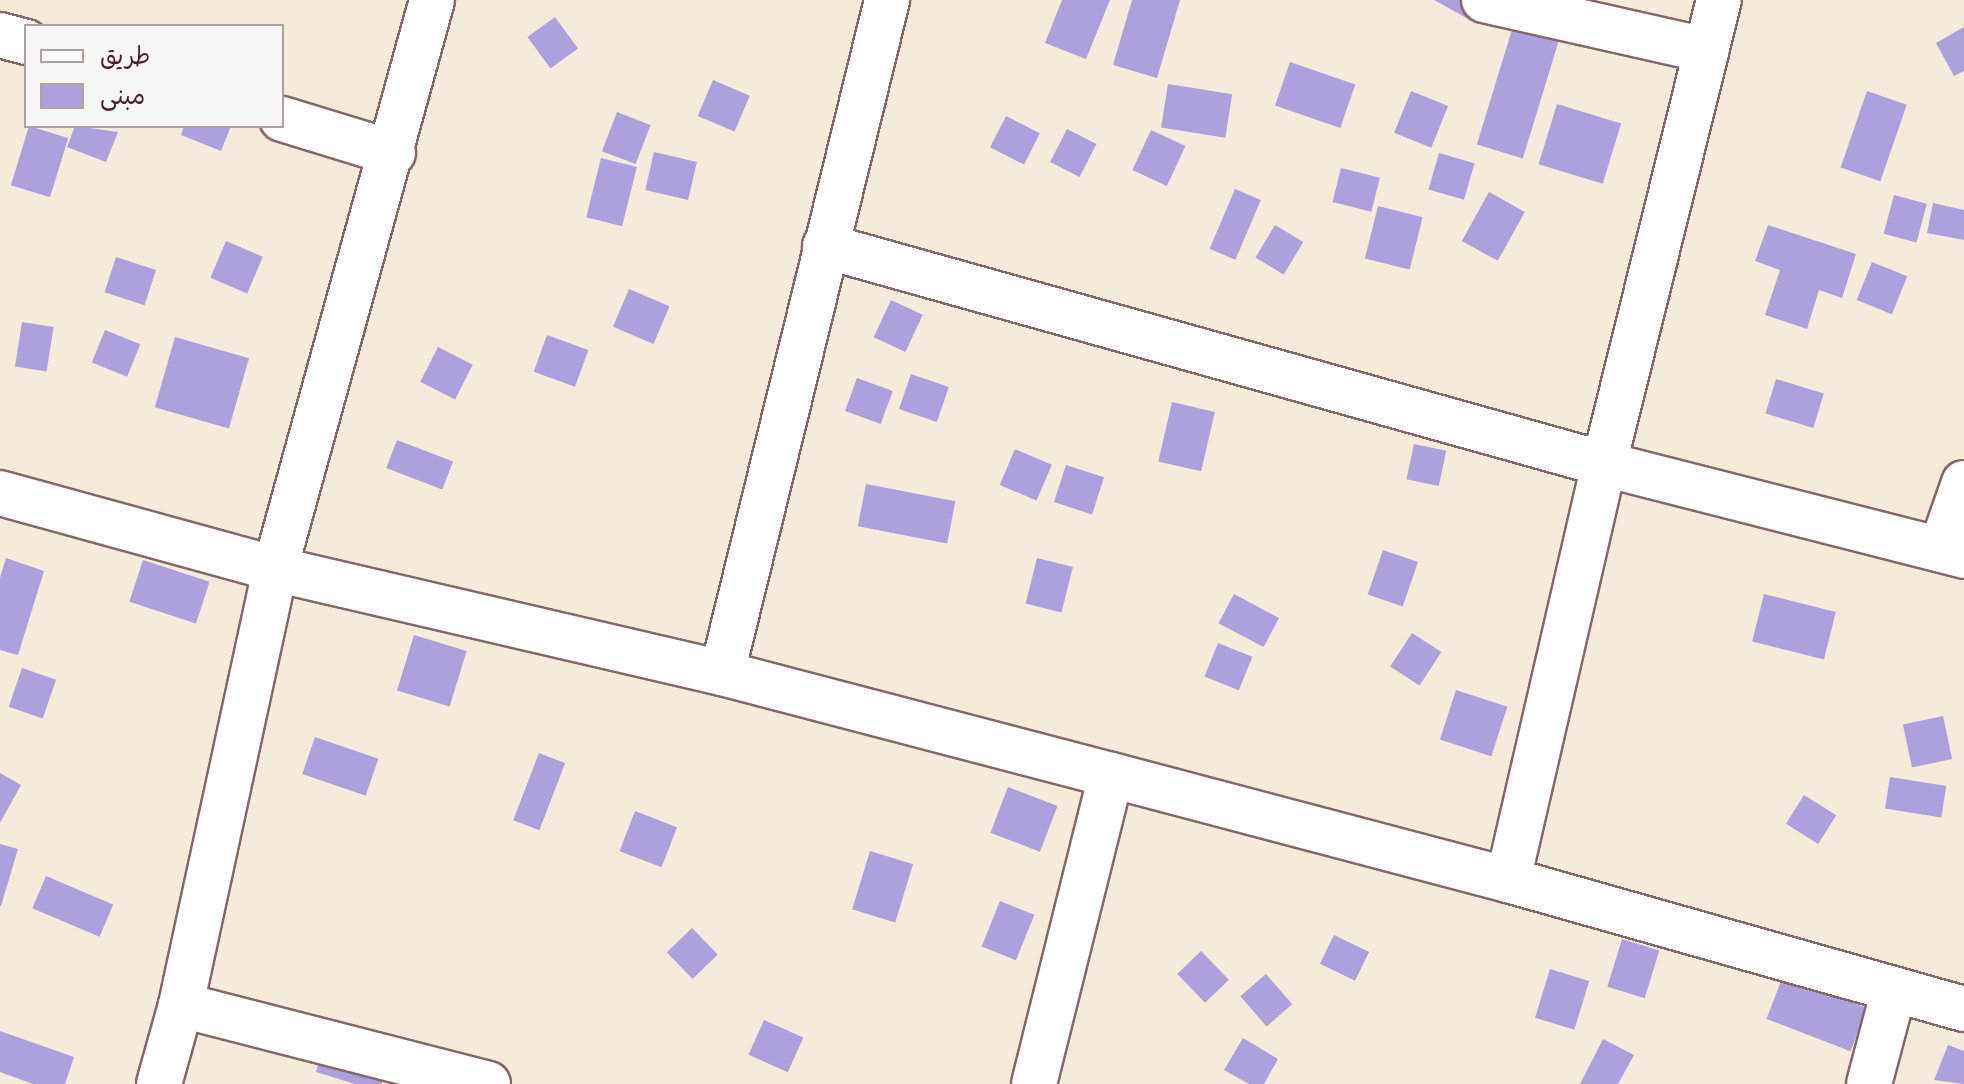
<!DOCTYPE html>
<html>
<head>
<meta charset="utf-8">
<style>
  body { margin:0 }
  #map { position:relative; width:1964px; height:1084px; overflow:hidden; background:#f4ebdb; font-family:"Playpen Sans","Playpen Sans Arabic",sans-serif }
  div>[style] { position:absolute }
  .building>* { inset:0; background:#aca0dd; transform-origin:0 0 }
  .roads { filter:drop-shadow(2px 0 #866669) drop-shadow(-2px 0 #866669) drop-shadow(0 2px #866669) drop-shadow(0 -2px #866669) }
  .street>* { height:44px; margin:-22px; padding:0 22px; transform-origin:22px; border-radius:22px; background:#fff }
  span { translate:-50% -50%; white-space:nowrap; text-align:center; line-height:1.15; -webkit-text-stroke:6px #f6f6f2; paint-order:stroke }
  .legend { position:absolute; left:24px; top:24px; width:260px; height:104px; box-sizing:border-box; background:#f6f6f2; border:2px solid #b1a0a2; margin:0; padding:10px 14px; list-style:none; font-size:24px; color:#4a1f2b }
  .legend li { display:flex; align-items:center; gap:16px; height:40px }
  .legend b { width:40px; border:2px solid #b1a0a2 }
</style>
</head>
<body>
<div id="map">
  <div class="building">
    <i style="clip-path:polygon(1062px 0,1110px 0,1086px 59px,1045px 43px)"></i>
    <i style="clip-path:polygon(1132px 0,1180px 0,1157px 78px,1113px 65px)"></i>
    <i style="clip-path:polygon(1434px 0,1481px 0,1472px 21px)"></i>
    <i style="left:555px;top:17px;width:39px;height:34px;rotate:54deg"></i>
    <i style="left:1514px;top:23px;width:48px;height:127px;rotate:17deg"></i>
    <i style="clip-path:polygon(1964px 27px,1964px 71px,1954px 76px,1936px 43px)"></i>
    <i style="left:1290px;top:62px;width:69px;height:46px;rotate:19deg"></i>
    <i style="left:713px;top:80px;width:40px;height:39px;rotate:23deg"></i>
    <i style="left:1168px;top:84px;width:65px;height:44px;rotate:9deg"></i>
    <i style="left:1411px;top:91px;width:40px;height:45px;rotate:22deg"></i>
    <i style="left:1867px;top:91px;width:42px;height:81px;rotate:19deg"></i>
    <i style="left:1557px;top:104px;width:67px;height:63px;rotate:17deg"></i>
    <i style="left:617px;top:112px;width:36px;height:42px;rotate:21deg"></i>
    <i style="left:1006px;top:116px;width:38px;height:35px;rotate:27deg"></i>
    <i style="left:29px;top:126px;width:41px;height:62px;rotate:17deg"></i>
    <i style="clip-path:polygon(75px 126px,118px 132px,106px 162px,67px 147px)"></i>
    <i style="clip-path:polygon(184px 126px,231px 126px,221px 151px,181px 135px)"></i>
    <i style="left:1067px;top:129px;width:33px;height:37px;rotate:27deg"></i>
    <i style="left:1151px;top:130px;width:38px;height:44px;rotate:25deg"></i>
    <i style="left:654px;top:152px;width:44px;height:39px;rotate:13deg"></i>
    <i style="left:1439px;top:153px;width:37px;height:38px;rotate:16deg"></i>
    <i style="left:601px;top:158px;width:37px;height:61px;rotate:14deg"></i>
    <i style="left:1341px;top:168px;width:40px;height:35px;rotate:14deg"></i>
    <i style="left:1235px;top:189px;width:28px;height:65px;rotate:23deg"></i>
    <i style="left:1489px;top:192px;width:41px;height:56px;rotate:29deg"></i>
    <i style="left:1894px;top:195px;width:34px;height:40px;rotate:15deg"></i>
    <i style="clip-path:polygon(1933px 203px,1964px 210px,1964px 240px,1927px 233px)"></i>
    <i style="left:1378px;top:206px;width:46px;height:54px;rotate:14deg"></i>
    <i style="left:1275px;top:225px;width:33px;height:38px;rotate:31deg"></i>
    <i style="clip-path:polygon(1768px 225px,1856px 254px,1842px 298px,1819px 290px,1807px 329px,1765px 315px,1780px 270px,1755px 261px)"></i>
    <i style="left:226px;top:241px;width:40px;height:40px;rotate:23deg"></i>
    <i style="left:116px;top:257px;width:42px;height:37px;rotate:18deg"></i>
    <i style="left:1872px;top:262px;width:38px;height:41px;rotate:22deg"></i>
    <i style="left:629px;top:289px;width:44px;height:41px;rotate:23deg"></i>
    <i style="left:891px;top:300px;width:35px;height:41px;rotate:25deg"></i>
    <i style="left:22px;top:322px;width:32px;height:45px;rotate:9deg"></i>
    <i style="left:105px;top:330px;width:38px;height:35px;rotate:22deg"></i>
    <i style="left:547px;top:335px;width:44px;height:39px;rotate:20deg"></i>
    <i style="left:175px;top:337px;width:77px;height:73px;rotate:16deg"></i>
    <i style="left:438px;top:347px;width:39px;height:39px;rotate:27deg"></i>
    <i style="left:911px;top:374px;width:40px;height:37px;rotate:19deg"></i>
    <i style="left:857px;top:378px;width:38px;height:35px;rotate:20deg"></i>
    <i style="left:1776px;top:379px;width:50px;height:36px;rotate:17deg"></i>
    <i style="left:1172px;top:402px;width:44px;height:61px;rotate:13deg"></i>
    <i style="left:397px;top:440px;width:60px;height:30px;rotate:21deg"></i>
    <i style="left:1414px;top:444px;width:33px;height:36px;rotate:12deg"></i>
    <i style="left:1015px;top:449px;width:40px;height:39px;rotate:23deg"></i>
    <i style="left:1066px;top:465px;width:40px;height:39px;rotate:18deg"></i>
    <i style="left:866px;top:484px;width:91px;height:43px;rotate:11deg"></i>
    <i style="left:1383px;top:550px;width:37px;height:47px;rotate:19deg"></i>
    <i style="clip-path:polygon(6px 558px,44px 571px,18px 655px,0 650px,0 578px)"></i>
    <i style="left:1037px;top:558px;width:37px;height:47px;rotate:14deg"></i>
    <i style="left:143px;top:560px;width:70px;height:44px;rotate:18deg"></i>
    <i style="left:1234px;top:594px;width:51px;height:33px;rotate:28deg"></i>
    <i style="left:1764px;top:594px;width:74px;height:49px;rotate:14deg"></i>
    <i style="left:1412px;top:633px;width:35px;height:40px;rotate:33deg"></i>
    <i style="left:414px;top:635px;width:55px;height:58px;rotate:17deg"></i>
    <i style="left:1218px;top:643px;width:37px;height:36px;rotate:22deg"></i>
    <i style="left:22px;top:668px;width:36px;height:41px;rotate:19deg"></i>
    <i style="left:1456px;top:690px;width:54px;height:52px;rotate:18deg"></i>
    <i style="left:1943px;top:716px;width:44px;height:41px;rotate:78deg"></i>
    <i style="left:315px;top:737px;width:67px;height:39px;rotate:19deg"></i>
    <i style="left:539px;top:753px;width:28px;height:72px;rotate:21deg"></i>
    <i style="clip-path:polygon(0 773px,21px 785px,0 823px)"></i>
    <i style="left:1890px;top:777px;width:57px;height:32px;rotate:9deg"></i>
    <i style="left:1008px;top:787px;width:53px;height:49px;rotate:21deg"></i>
    <i style="left:1804px;top:795px;width:38px;height:34px;rotate:32deg"></i>
    <i style="left:635px;top:811px;width:45px;height:43px;rotate:21deg"></i>
    <i style="clip-path:polygon(0 844px,18px 849px,1px 906px,0 906px)"></i>
    <i style="left:870px;top:851px;width:45px;height:61px;rotate:17deg"></i>
    <i style="left:46px;top:876px;width:73px;height:35px;rotate:23deg"></i>
    <i style="left:1000px;top:901px;width:37px;height:49px;rotate:22deg"></i>
    <i style="left:692px;top:928px;width:37px;height:35px;rotate:46deg"></i>
    <i style="left:1334px;top:935px;width:39px;height:32px;rotate:26deg"></i>
    <i style="left:1622px;top:939px;width:39px;height:50px;rotate:17deg"></i>
    <i style="left:1201px;top:951px;width:40px;height:33px;rotate:46deg"></i>
    <i style="left:1550px;top:969px;width:41px;height:51px;rotate:17deg"></i>
    <i style="left:1266px;top:974px;width:40px;height:34px;rotate:49deg"></i>
    <i style="left:1783px;top:976px;width:90px;height:46px;rotate:21deg"></i>
    <i style="left:764px;top:1020px;width:43px;height:38px;rotate:24deg"></i>
    <i style="clip-path:polygon(329px 1028px,392px 1047px,382px 1084px,355px 1084px,316px 1072px)"></i>
    <i style="clip-path:polygon(0 1031px,74px 1057px,65px 1084px,33px 1084px,0 1072px)"></i>
    <i style="clip-path:polygon(1243px 1038px,1278px 1059px,1264px 1084px,1249px 1084px,1224px 1070px)"></i>
    <i style="clip-path:polygon(1603px 1039px,1634px 1055px,1618px 1084px,1580px 1084px)"></i>
    <i style="clip-path:polygon(1948px 1045px,1964px 1051px,1964px 1084px,1934px 1080px)"></i>
  </div>
  <div class="roads">
    <div class="street">
      <i style="left:1484px;top:0;width:228px;rotate:12.7deg"></i>
      <i style="left:0;top:35px;width:27px;rotate:15deg"></i>
      <i style="left:282px;top:119px;width:116px;rotate:17deg"></i>
      <i style="left:825px;top:246px;width:809px;rotate:15.63deg"></i>
      <i style="left:1604px;top:464px;width:372px;rotate:14.3deg"></i>
      <i style="left:0;top:493px;width:285px;rotate:15.4deg"></i>
      <i style="left:275px;top:569px;width:459px;rotate:13.1deg"></i>
      <i style="left:722px;top:673px;width:402px;rotate:14.7deg"></i>
      <i style="left:1111px;top:775px;width:411px;rotate:14.8deg"></i>
      <i style="left:1508px;top:880px;width:474px;rotate:15.8deg"></i>
      <i style="left:1941px;top:549px;width:70px;rotate:-70.8deg"></i>
      <i style="left:722px;top:673px;width:693px;rotate:-76.22deg"></i>
      <i style="left:1508px;top:880px;width:427px;rotate:-77deg"></i>
      <i style="left:1604px;top:464px;width:478px;rotate:-76.1deg"></i>
      <i style="left:181px;top:1005px;width:317px;rotate:14.4deg"></i>
      <i style="left:159px;top:1084px;width:82px;rotate:-74.4deg"></i>
      <i style="left:181px;top:1005px;width:446px;rotate:-77.8deg"></i>
      <i style="left:275px;top:569px;width:590px;rotate:-74.57deg"></i>
      <i style="left:1034px;top:1084px;width:318px;rotate:-76deg"></i>
      <i style="left:1869px;top:1084px;width:97px;rotate:-75.1deg"></i>
    </div>
  </div>
  <ul class="legend">
  <li><b style="height:10px;background:#fff"></b>طريق</li>
  <li><b style="height:22px;background:#aca0dd"></b>مبنى</li>
  </ul>
</div>
</body>
</html>
